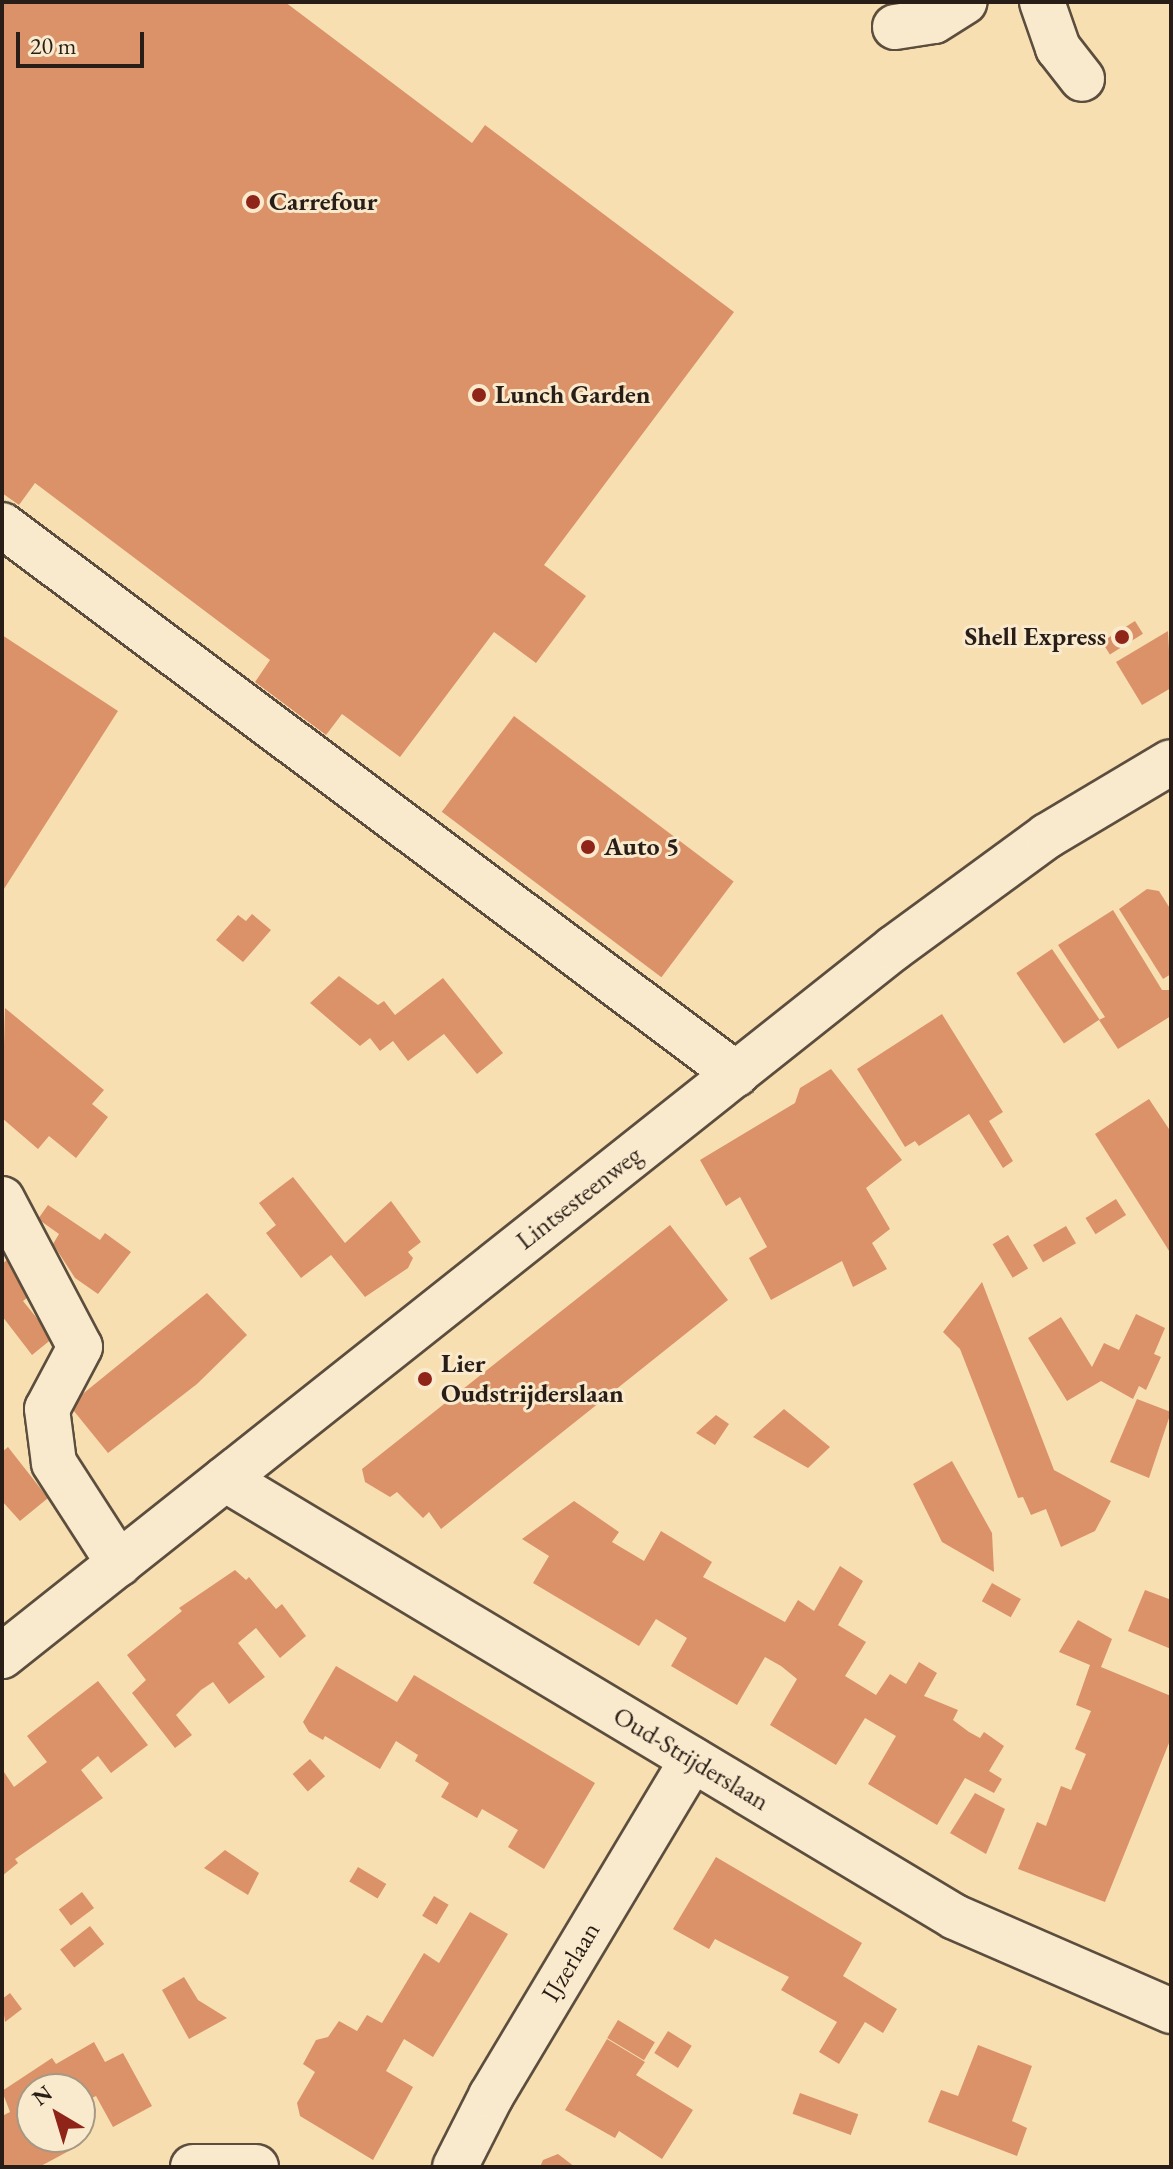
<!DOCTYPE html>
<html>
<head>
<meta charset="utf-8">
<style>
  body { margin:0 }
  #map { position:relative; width:1173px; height:2169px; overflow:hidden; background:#f7dfb2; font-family:"EB Garamond",serif }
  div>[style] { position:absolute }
  .building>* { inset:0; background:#db9269; transform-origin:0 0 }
  .roads { filter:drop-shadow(2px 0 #5c4e3e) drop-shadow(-2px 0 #5c4e3e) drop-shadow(0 2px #5c4e3e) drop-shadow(0 -2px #5c4e3e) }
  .minor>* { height:44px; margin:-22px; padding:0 22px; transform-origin:22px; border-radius:22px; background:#faeacd }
  .dots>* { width:22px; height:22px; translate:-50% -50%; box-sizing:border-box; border:4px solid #faeacd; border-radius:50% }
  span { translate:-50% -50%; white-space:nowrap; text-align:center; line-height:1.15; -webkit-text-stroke:6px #faeacd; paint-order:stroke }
  .poi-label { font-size:26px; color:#291e17; font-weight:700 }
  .left { translate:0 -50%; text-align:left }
  .right { translate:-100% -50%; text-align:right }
  .street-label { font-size:26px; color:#291e17 }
  .frame { position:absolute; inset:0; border:4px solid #291e17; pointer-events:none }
  .north { position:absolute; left:16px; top:2073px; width:80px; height:80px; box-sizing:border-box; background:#faeacd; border:2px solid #a69884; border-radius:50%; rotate:322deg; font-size:22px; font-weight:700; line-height:32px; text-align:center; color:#291e17 }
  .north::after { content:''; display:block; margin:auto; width:28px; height:36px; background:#8f2418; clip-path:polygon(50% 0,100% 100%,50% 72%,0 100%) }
  .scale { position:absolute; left:16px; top:32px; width:128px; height:36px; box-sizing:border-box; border:4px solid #291e17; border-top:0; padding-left:10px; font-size:24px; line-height:28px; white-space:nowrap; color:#291e17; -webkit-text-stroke:6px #faeacd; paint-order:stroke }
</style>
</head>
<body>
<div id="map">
  <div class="building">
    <i style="clip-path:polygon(2px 2px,285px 2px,472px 143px,485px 125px,734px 312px,544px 565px,586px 596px,536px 663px,494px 632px,400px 757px,342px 714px,326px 735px,255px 682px,270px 660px,35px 483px,19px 505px,2px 493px)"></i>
    <i style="left:1135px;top:621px;width:15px;height:39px;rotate:58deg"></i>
    <i style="clip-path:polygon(1168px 631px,1171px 688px,1142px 705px,1116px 662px)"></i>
    <i style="clip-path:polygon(2px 635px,118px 711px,2px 892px)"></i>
    <i style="left:514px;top:716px;width:275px;height:120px;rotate:37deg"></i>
    <i style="clip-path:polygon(1147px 889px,1159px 891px,1171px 910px,1171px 974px,1163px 979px,1119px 909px)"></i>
    <i style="clip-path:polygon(1113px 910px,1162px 990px,1171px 990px,1171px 1016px,1118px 1049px,1099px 1020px,1105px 1017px,1058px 945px)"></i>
    <i style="clip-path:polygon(252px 914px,271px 930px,243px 962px,216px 940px,238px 915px,246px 921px)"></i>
    <i style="left:1052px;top:949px;width:85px;height:43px;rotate:56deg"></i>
    <i style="clip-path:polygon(339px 976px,378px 1005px,384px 1001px,395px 1015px,443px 978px,503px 1053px,477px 1074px,444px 1034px,408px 1061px,393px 1041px,380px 1051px,370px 1038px,360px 1046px,310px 1003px)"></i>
    <i style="clip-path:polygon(5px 1008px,104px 1090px,92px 1104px,108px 1117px,76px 1158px,49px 1136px,38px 1149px,2px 1118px)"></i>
    <i style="clip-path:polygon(942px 1014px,1003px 1112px,989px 1121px,1013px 1161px,1003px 1168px,969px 1114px,919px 1146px,915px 1141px,905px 1147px,857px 1069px)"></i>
    <i style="clip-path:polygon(831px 1069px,902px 1160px,866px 1188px,890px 1229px,872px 1243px,887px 1269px,853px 1287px,842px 1261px,771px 1300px,749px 1258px,767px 1247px,740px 1197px,726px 1206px,700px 1160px,795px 1103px,800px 1088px)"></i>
    <i style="clip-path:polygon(1149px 1099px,1171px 1132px,1171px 1254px,1095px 1134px)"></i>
    <i style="clip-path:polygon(293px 1177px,345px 1243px,391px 1201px,421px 1242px,408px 1252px,413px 1258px,408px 1268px,365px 1297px,331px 1255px,301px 1278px,266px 1233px,276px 1225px,259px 1203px)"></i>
    <i style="left:1116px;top:1199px;width:19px;height:36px;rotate:58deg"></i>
    <i style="clip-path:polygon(48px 1205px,100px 1240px,105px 1233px,131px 1252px,98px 1294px,75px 1278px,53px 1244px,59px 1234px,38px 1219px)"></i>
    <i style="clip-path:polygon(670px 1225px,728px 1300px,441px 1529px,429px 1512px,423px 1518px,397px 1492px,390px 1497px,365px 1482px,362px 1469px)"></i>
    <i style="left:1066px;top:1226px;width:20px;height:38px;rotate:60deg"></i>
    <i style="left:1008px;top:1235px;width:39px;height:18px;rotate:59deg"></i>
    <i style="clip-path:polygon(7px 1260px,34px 1292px,23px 1301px,53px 1338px,32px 1355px,2px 1316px,2px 1264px)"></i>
    <i style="clip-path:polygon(982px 1282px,1054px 1470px,1111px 1501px,1095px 1531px,1061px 1547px,1046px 1509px,1031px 1515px,1023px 1497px,1018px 1498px,960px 1349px,943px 1332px)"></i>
    <i style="clip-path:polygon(207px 1293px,247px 1335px,197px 1384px,108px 1453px,69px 1405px)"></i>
    <i style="clip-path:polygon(1136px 1314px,1165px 1328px,1154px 1354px,1161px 1357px,1146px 1390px,1139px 1386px,1133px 1399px,1101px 1381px,1067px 1401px,1028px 1338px,1061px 1317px,1092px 1367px,1104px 1343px,1119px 1350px)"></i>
    <i style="clip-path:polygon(1137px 1399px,1171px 1412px,1149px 1478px,1110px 1462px)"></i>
    <i style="clip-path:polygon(784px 1409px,830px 1447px,808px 1468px,753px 1437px)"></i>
    <i style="clip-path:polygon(716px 1415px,729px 1424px,715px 1445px,696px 1433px)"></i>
    <i style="clip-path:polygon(8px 1447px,48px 1498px,20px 1521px,2px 1501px,2px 1452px)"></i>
    <i style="clip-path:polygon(952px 1461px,992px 1533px,994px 1572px,942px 1542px,913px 1484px)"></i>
    <i style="clip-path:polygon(574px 1501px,619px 1532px,612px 1542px,644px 1561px,661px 1531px,712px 1562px,703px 1577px,785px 1622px,798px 1600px,814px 1611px,840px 1566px,863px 1581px,838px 1625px,866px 1642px,845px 1676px,876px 1695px,890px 1674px,906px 1684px,919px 1662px,937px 1673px,924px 1696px,958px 1710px,953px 1720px,969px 1732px,980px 1738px,984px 1732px,1004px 1746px,989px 1771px,1002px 1779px,994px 1793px,965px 1778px,937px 1825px,868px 1784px,896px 1736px,865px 1718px,836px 1765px,770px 1725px,797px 1679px,781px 1666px,765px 1657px,737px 1705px,671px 1666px,687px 1638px,656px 1619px,639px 1646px,533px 1583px,549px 1556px,522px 1539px)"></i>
    <i style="clip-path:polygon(235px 1570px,246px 1580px,249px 1577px,276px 1609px,282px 1604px,306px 1636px,280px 1658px,256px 1628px,238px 1643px,265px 1677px,229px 1704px,213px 1682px,201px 1690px,176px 1715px,192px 1735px,175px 1748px,132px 1693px,146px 1680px,127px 1655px,182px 1611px,179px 1608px)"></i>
    <i style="left:992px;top:1583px;width:33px;height:21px;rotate:29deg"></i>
    <i style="clip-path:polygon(1145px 1590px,1169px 1599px,1171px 1594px,1171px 1649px,1128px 1631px)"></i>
    <i style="clip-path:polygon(1078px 1620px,1112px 1639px,1101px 1667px,1171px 1696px,1171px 1738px,1105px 1902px,1018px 1869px,1037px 1822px,1046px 1826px,1061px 1786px,1071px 1790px,1086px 1754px,1075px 1749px,1091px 1711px,1076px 1705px,1090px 1665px,1059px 1652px)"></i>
    <i style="clip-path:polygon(336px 1666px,397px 1702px,414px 1675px,595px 1783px,544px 1869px,508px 1847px,518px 1830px,482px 1809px,477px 1818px,441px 1797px,449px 1783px,415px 1761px,418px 1755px,396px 1741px,380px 1769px,325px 1736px,323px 1740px,309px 1732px,303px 1722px)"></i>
    <i style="clip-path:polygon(98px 1681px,148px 1745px,111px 1773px,98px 1756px,81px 1770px,103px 1798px,15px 1859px,18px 1863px,2px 1876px,2px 1769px,14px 1787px,47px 1762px,27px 1736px)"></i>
    <i style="left:310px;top:1759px;width:23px;height:23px;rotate:49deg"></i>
    <i style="clip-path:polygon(975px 1793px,1005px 1809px,986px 1854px,950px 1833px)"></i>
    <i style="clip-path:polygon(225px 1850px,259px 1873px,248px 1895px,204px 1868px)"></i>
    <i style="clip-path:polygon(716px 1857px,862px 1943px,843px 1976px,897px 2009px,883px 2033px,865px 2022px,839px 2064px,819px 2052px,837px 2022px,781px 1990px,789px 1977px,715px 1939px,709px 1949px,673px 1929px)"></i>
    <i style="left:358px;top:1867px;width:33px;height:17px;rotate:31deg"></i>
    <i style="left:82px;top:1892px;width:20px;height:29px;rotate:53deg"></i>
    <i style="left:434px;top:1896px;width:17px;height:23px;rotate:31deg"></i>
    <i style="clip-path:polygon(470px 1912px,508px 1934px,433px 2057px,404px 2039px,386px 2071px,413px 2087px,373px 2160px,300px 2116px,297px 2103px,315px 2072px,303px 2064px,316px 2040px,328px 2037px,339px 2021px,357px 2031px,367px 2015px,382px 2023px,424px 1953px,439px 1963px)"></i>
    <i style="left:90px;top:1926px;width:23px;height:38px;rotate:52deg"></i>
    <i style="clip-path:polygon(184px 1977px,198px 2000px,227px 2018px,189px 2039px,162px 1990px)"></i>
    <i style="clip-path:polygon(10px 1993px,22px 2009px,5px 2022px,2px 1999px)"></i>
    <i style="left:618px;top:2020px;width:43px;height:21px;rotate:31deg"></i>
    <i style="left:668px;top:2031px;width:28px;height:26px;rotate:32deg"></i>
    <i style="clip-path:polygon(607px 2039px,645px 2062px,636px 2075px,693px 2110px,662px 2159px,619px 2131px,615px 2138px,565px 2110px)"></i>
    <i style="clip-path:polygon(94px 2042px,105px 2062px,123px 2053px,152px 2106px,113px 2127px,96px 2096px,80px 2104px,80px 2089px,32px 2089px,32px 2137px,75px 2137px,80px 2145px,39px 2167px,2px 2167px,2px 2116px,10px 2112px,2px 2091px,52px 2058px,56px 2064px)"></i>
    <i style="clip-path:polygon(978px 2045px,1032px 2066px,1012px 2121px,1027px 2128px,1017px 2156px,928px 2122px,941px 2090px,958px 2096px)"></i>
    <i style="left:800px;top:2093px;width:62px;height:22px;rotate:20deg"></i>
    <i style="clip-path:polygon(558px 2154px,575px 2167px,540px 2167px,543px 2160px)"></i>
  </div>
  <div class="roads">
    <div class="minor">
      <i style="left:1042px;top:2px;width:49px;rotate:70.8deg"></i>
      <i style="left:1058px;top:48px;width:39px;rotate:52deg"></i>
      <i style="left:895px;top:27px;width:39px;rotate:-9deg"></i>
      <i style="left:934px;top:21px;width:36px;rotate:-32deg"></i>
      <i style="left:2px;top:525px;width:917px;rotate:36.79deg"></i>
      <i style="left:2px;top:1199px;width:167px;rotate:62.2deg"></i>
      <i style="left:80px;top:1347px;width:70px;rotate:118deg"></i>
      <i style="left:47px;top:1409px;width:54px;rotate:82.6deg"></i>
      <i style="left:54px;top:1463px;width:120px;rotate:57.2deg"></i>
      <i style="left:225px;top:1479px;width:851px;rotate:30.96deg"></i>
      <i style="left:955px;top:1917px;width:236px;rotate:23.5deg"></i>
      <i style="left:2px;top:1656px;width:1139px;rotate:-38.44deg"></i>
      <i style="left:894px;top:948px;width:190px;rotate:-36.2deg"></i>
      <i style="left:1047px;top:836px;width:144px;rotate:-30.8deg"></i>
      <i style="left:193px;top:2167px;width:63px"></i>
      <i style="left:455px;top:2167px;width:80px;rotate:-63.1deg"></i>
      <i style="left:491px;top:2096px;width:392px;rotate:-59.1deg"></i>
    </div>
  </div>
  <div class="dots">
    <i style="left:253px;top:202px;background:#8f2418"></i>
    <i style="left:479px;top:395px;background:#8f2418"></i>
    <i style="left:1122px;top:637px;background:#8f2418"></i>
    <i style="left:588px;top:847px;background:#8f2418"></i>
    <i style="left:425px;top:1379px;background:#8f2418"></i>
  </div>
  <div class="poi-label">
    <span class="left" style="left:269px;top:202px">Carrefour</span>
    <span class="left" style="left:495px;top:395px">Lunch Garden</span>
    <span class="right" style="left:1106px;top:637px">Shell Express</span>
    <span class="left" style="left:604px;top:847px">Auto 5</span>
    <span class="left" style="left:441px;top:1379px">Lier<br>Oudstrijderslaan</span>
  </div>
  <div class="street-label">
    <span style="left:579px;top:1198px;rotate:-38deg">Lintsesteenweg</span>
    <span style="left:691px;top:1759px;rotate:31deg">Oud-Strijderslaan</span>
    <span style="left:571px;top:1962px;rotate:-59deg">IJzerlaan</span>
  </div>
  <div class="frame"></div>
  <div class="north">N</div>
  <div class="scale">20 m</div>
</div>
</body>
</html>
